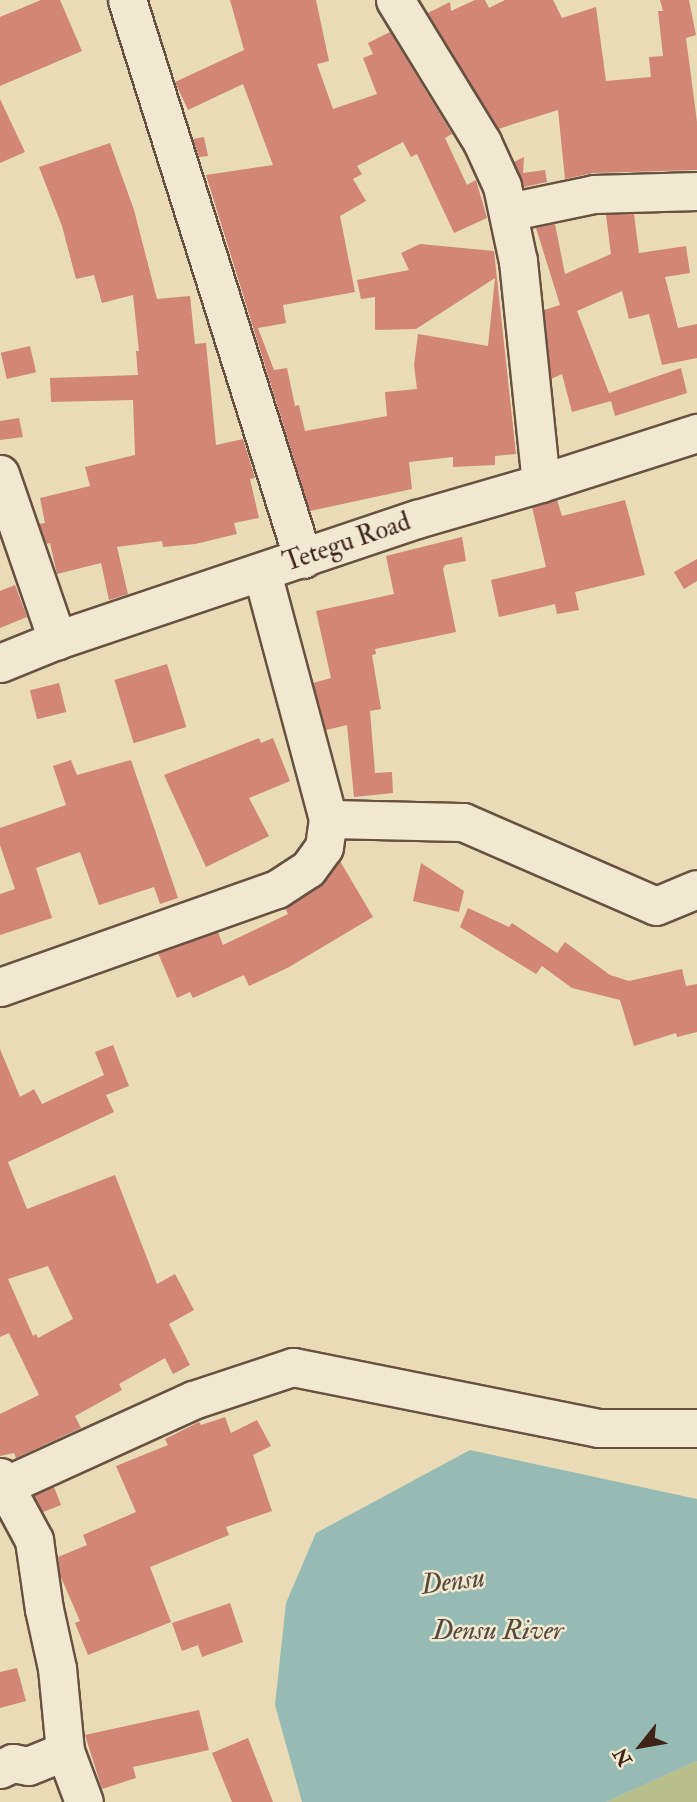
<!DOCTYPE html>
<html>
<head>
<meta charset="utf-8">
<style>
  body { margin:0 }
  #map { position:relative; width:697px; height:1802px; overflow:hidden; background:#e8dbb6; font-family:"IM FELL Double Pica",serif }
  div>[style] { position:absolute }
  .green>* { inset:0; background:#b9bf8b }
  .water>* { inset:0; background:#98bab4 }
  .building>* { inset:0; background:#d18676; transform-origin:0 0 }
  .roads { filter:drop-shadow(2px 0 #68523f) drop-shadow(-2px 0 #68523f) drop-shadow(0 2px #68523f) drop-shadow(0 -2px #68523f) }
  .minor>* { height:37px; margin:-18.5px; padding:0 18.5px; transform-origin:18.5px; border-radius:18.5px; background:#f0e8d0 }
  span { translate:-50% -50%; white-space:nowrap; text-align:center; line-height:1.15; -webkit-text-stroke:5px #f0e8d0; paint-order:stroke }
  .street-label { font-size:26px; color:#3e2417 }
  .water-label { font-size:28px; color:#544a3e; font-style:italic }
  .north { position:absolute; left:606px; top:1711px; width:70px; height:70px; -webkit-text-stroke:5px #f0e8d0; paint-order:stroke; rotate:239deg; font-size:19px; font-weight:700; line-height:28px; text-align:center; color:#3e2417 }
  .north::after { content:''; display:block; margin:auto; width:24px; height:32px; background:#3e2417; clip-path:polygon(50% 0,100% 100%,50% 72%,0 100%) }
</style>
</head>
<body>
<div id="map">
  <div class="green">
    <i style="clip-path:polygon(697px 1761px,697px 1802px,606px 1802px)"></i>
  </div>
  <div class="water">
    <i style="clip-path:polygon(470px 1450px,697px 1499px,697px 1761px,606px 1802px,302px 1802px,275px 1705px,286px 1603px,316px 1533px)"></i>
  </div>
  <div class="building">
    <i style="clip-path:polygon(41px 0,60px 0,82px 51px,0 86px,0 17px)"></i>
    <i style="clip-path:polygon(230px 0,316px 0,329px 61px,317px 64px,333px 109px,377px 94px,363px 58px,373px 54px,368px 43px,390px 32px,452px 134px,445px 138px,467px 185px,476px 180px,487px 218px,454px 233px,417px 154px,411px 157px,403px 142px,357px 166px,362px 174px,353px 179px,366px 201px,340px 216px,355px 292px,283px 305px,286px 323px,258px 328px,274px 370px,287px 368px,295px 406px,299px 405px,305px 431px,387px 416px,385px 392px,417px 389px,414px 365px,418px 334px,488px 346px,495px 278px,416px 329px,375px 330px,375px 297px,361px 299px,357px 280px,409px 270px,401px 253px,420px 244px,494px 251px,516px 454px,495px 456px,495px 465px,453px 467px,453px 457px,409px 462px,412px 489px,310px 511px,206px 175px,273px 165px,243px 84px,188px 110px,175px 82px,244px 50px)"></i>
    <i style="clip-path:polygon(475px 0,485px 0,489px 8px,505px 0,553px 0,562px 18px,596px 7px,606px 81px,651px 77px,649px 57px,663px 56px,658px 11px,663px 11px,660px 0,689px 0,696px 35px,686px 38px,697px 122px,697px 170px,593px 173px,565px 179px,558px 110px,498px 129px,428px 13px,450px 2px,451px 11px)"></i>
    <i style="clip-path:polygon(0 99px,25px 152px,0 163px)"></i>
    <i style="clip-path:polygon(204px 137px,208px 156px,199px 157px,193px 139px)"></i>
    <i style="clip-path:polygon(110px 143px,134px 210px,157px 299px,190px 296px,195px 344px,206px 343px,216px 445px,243px 439px,255px 478px,250px 479px,259px 518px,234px 523px,237px 534px,195px 544px,163px 547px,162px 541px,117px 547px,128px 594px,109px 600px,101px 563px,57px 574px,50px 543px,46px 544px,39px 524px,45px 523px,40px 498px,90px 486px,85px 467px,135px 455px,133px 400px,51px 402px,50px 378px,138px 375px,136px 351px,139px 351px,133px 295px,102px 303px,94px 275px,76px 279px,62px 226px,39px 167px)"></i>
    <i style="clip-path:polygon(524px 157px,523px 173px,545px 170px,547px 182px,524px 187px,514px 162px)"></i>
    <i style="clip-path:polygon(634px 214px,639px 253px,686px 246px,690px 273px,665px 277px,678px 328px,697px 324px,697px 358px,662px 365px,649px 314px,629px 319px,622px 291px,577px 311px,609px 393px,681px 368px,687px 393px,615px 416px,611px 401px,572px 412px,562px 374px,551px 379px,544px 310px,560px 305px,536px 228px,555px 224px,565px 274px,611px 254px,606px 215px)"></i>
    <i style="left:30px;top:346px;width:27px;height:30px;rotate:77deg"></i>
    <i style="clip-path:polygon(19px 418px,23px 437px,0 440px,0 421px)"></i>
    <i style="clip-path:polygon(557px 500px,562px 516px,625px 500px,645px 575px,575px 592px,579px 610px,557px 614px,555px 604px,499px 617px,491px 580px,546px 567px,532px 507px)"></i>
    <i style="clip-path:polygon(462px 537px,466px 561px,445px 565px,443px 569px,456px 632px,375px 649px,376px 654px,372px 655px,381px 709px,370px 711px,375px 773px,392px 772px,393px 793px,354px 797px,347px 725px,326px 730px,313px 683px,331px 678px,316px 611px,394px 594px,386px 556px)"></i>
    <i style="clip-path:polygon(697px 559px,697px 581px,684px 589px,674px 572px)"></i>
    <i style="clip-path:polygon(15px 585px,27px 617px,0 628px,0 591px)"></i>
    <i style="left:167px;top:664px;width:66px;height:55px;rotate:73deg"></i>
    <i style="left:59px;top:683px;width:30px;height:30px;rotate:76deg"></i>
    <i style="clip-path:polygon(259px 738px,261px 743px,273px 738px,290px 781px,249px 798px,269px 836px,206px 867px,164px 775px)"></i>
    <i style="clip-path:polygon(71px 760px,77px 775px,131px 760px,178px 898px,160px 904px,154px 887px,99px 905px,80px 852px,36px 868px,52px 918px,0 935px,0 894px,15px 889px,0 845px,0 828px,66px 805px,53px 766px)"></i>
    <i style="clip-path:polygon(340px 861px,373px 917px,289px 967px,249px 986px,244px 975px,193px 998px,190px 992px,177px 998px,158px 953px,218px 932px,223px 945px,288px 914px,285px 908px,320px 886px)"></i>
    <i style="clip-path:polygon(421px 863px,464px 891px,459px 912px,413px 901px)"></i>
    <i style="clip-path:polygon(468px 908px,509px 927px,512px 923px,557px 953px,565px 942px,610px 975px,629px 981px,682px 969px,686px 986px,697px 984px,697px 1032px,677px 1037px,676px 1033px,634px 1046px,620px 1000px,572px 988px,542px 966px,536px 974px,460px 927px)"></i>
    <i style="clip-path:polygon(evenodd,113px 1045px,129px 1086px,106px 1095px,114px 1112px,8px 1162px,27px 1209px,115px 1175px,157px 1284px,175px 1274px,194px 1310px,169px 1324px,190px 1365px,173px 1374px,165px 1358px,119px 1384px,122px 1390px,75px 1416px,81px 1428px,16px 1458px,14px 1453px,0 1456px,0 1414px,39px 1395px,9px 1333px,0 1337px,0 1049px,20px 1097px,34px 1089px,42px 1104px,104px 1075px,95px 1052px,113px 1045px,48px 1266px,73px 1319px,38px 1338px,36px 1334px,33px 1336px,8px 1279px,48px 1266px)"></i>
    <i style="clip-path:polygon(225px 1417px,231px 1433px,257px 1420px,271px 1446px,253px 1455px,272px 1511px,226px 1527px,229px 1535px,150px 1567px,171px 1622px,88px 1655px,75px 1623px,80px 1621px,60px 1575px,58px 1557px,87px 1545px,83px 1535px,136px 1512px,116px 1466px,168px 1445px,165px 1439px,199px 1422px,201px 1425px)"></i>
    <i style="clip-path:polygon(54px 1487px,61px 1505px,43px 1512px,34px 1496px)"></i>
    <i style="clip-path:polygon(230px 1603px,243px 1642px,202px 1657px,198px 1645px,182px 1651px,172px 1623px)"></i>
    <i style="clip-path:polygon(17px 1668px,26px 1701px,0 1708px,0 1672px)"></i>
    <i style="clip-path:polygon(199px 1710px,209px 1750px,133px 1767px,136px 1778px,102px 1789px,85px 1735px)"></i>
    <i style="clip-path:polygon(248px 1738px,273px 1802px,232px 1802px,212px 1753px)"></i>
  </div>
  <div class="roads">
    <div class="minor">
      <i style="left:127px;top:0;width:586px;rotate:72.52deg"></i>
      <i style="left:395px;top:0;width:167px;rotate:58.5deg"></i>
      <i style="left:482px;top:142px;width:48px;rotate:65.6deg"></i>
      <i style="left:502px;top:186px;width:77px;rotate:78deg"></i>
      <i style="left:518px;top:261px;width:223px;rotate:84.1deg"></i>
      <i style="left:508px;top:212px;width:88px;rotate:-11.8deg"></i>
      <i style="left:594px;top:194px;width:103px;rotate:-1.7deg"></i>
      <i style="left:0;top:474px;width:176px;rotate:71deg"></i>
      <i style="left:0;top:663px;width:61px;rotate:-22deg"></i>
      <i style="left:57px;top:640px;width:380px;rotate:-18.6deg"></i>
      <i style="left:417px;top:519px;width:129px;rotate:-16.2deg"></i>
      <i style="left:541px;top:483px;width:164px;rotate:-17.8deg"></i>
      <i style="left:328px;top:819px;width:135px;rotate:1.3deg"></i>
      <i style="left:463px;top:822px;width:210px;rotate:23.5deg"></i>
      <i style="left:656px;top:906px;width:44px;rotate:-22.5deg"></i>
      <i style="left:0;top:987px;width:294px;rotate:-19.5deg"></i>
      <i style="left:277px;top:889px;width:37px;rotate:-33deg"></i>
      <i style="left:308px;top:869px;width:27px;rotate:-54deg"></i>
      <i style="left:324px;top:847px;width:28px;rotate:-82deg"></i>
      <i style="left:328px;top:819px;width:255px;rotate:-105deg"></i>
      <i style="left:0;top:1477px;width:72px;rotate:61.6deg"></i>
      <i style="left:34px;top:1540px;width:70px;rotate:81.8deg"></i>
      <i style="left:44px;top:1609px;width:60px;rotate:77.6deg"></i>
      <i style="left:57px;top:1668px;width:83px;rotate:84.5deg"></i>
      <i style="left:65px;top:1751px;width:54px;rotate:69.6deg"></i>
      <i style="left:0;top:1488px;width:212px;rotate:-24.5deg"></i>
      <i style="left:193px;top:1400px;width:105px;rotate:-18.3deg"></i>
      <i style="left:293px;top:1367px;width:311px;rotate:11.3deg"></i>
      <i style="left:598px;top:1428px;width:99px"></i>
      <i style="left:0;top:1769px;width:14px;rotate:-25deg"></i>
      <i style="left:13px;top:1763px;width:15px;rotate:11deg"></i>
      <i style="left:28px;top:1766px;width:40px;rotate:-22deg"></i>
    </div>
  </div>
  <div class="street-label">
    <span style="left:347px;top:543px;rotate:-19deg">Tetegu Road</span>
  </div>
  <div class="water-label">
    <span style="left:453px;top:1582px;rotate:-7deg">Densu</span>
    <span style="left:498px;top:1631px">Densu River</span>
  </div>
  <div class="north">N</div>
</div>
</body>
</html>
